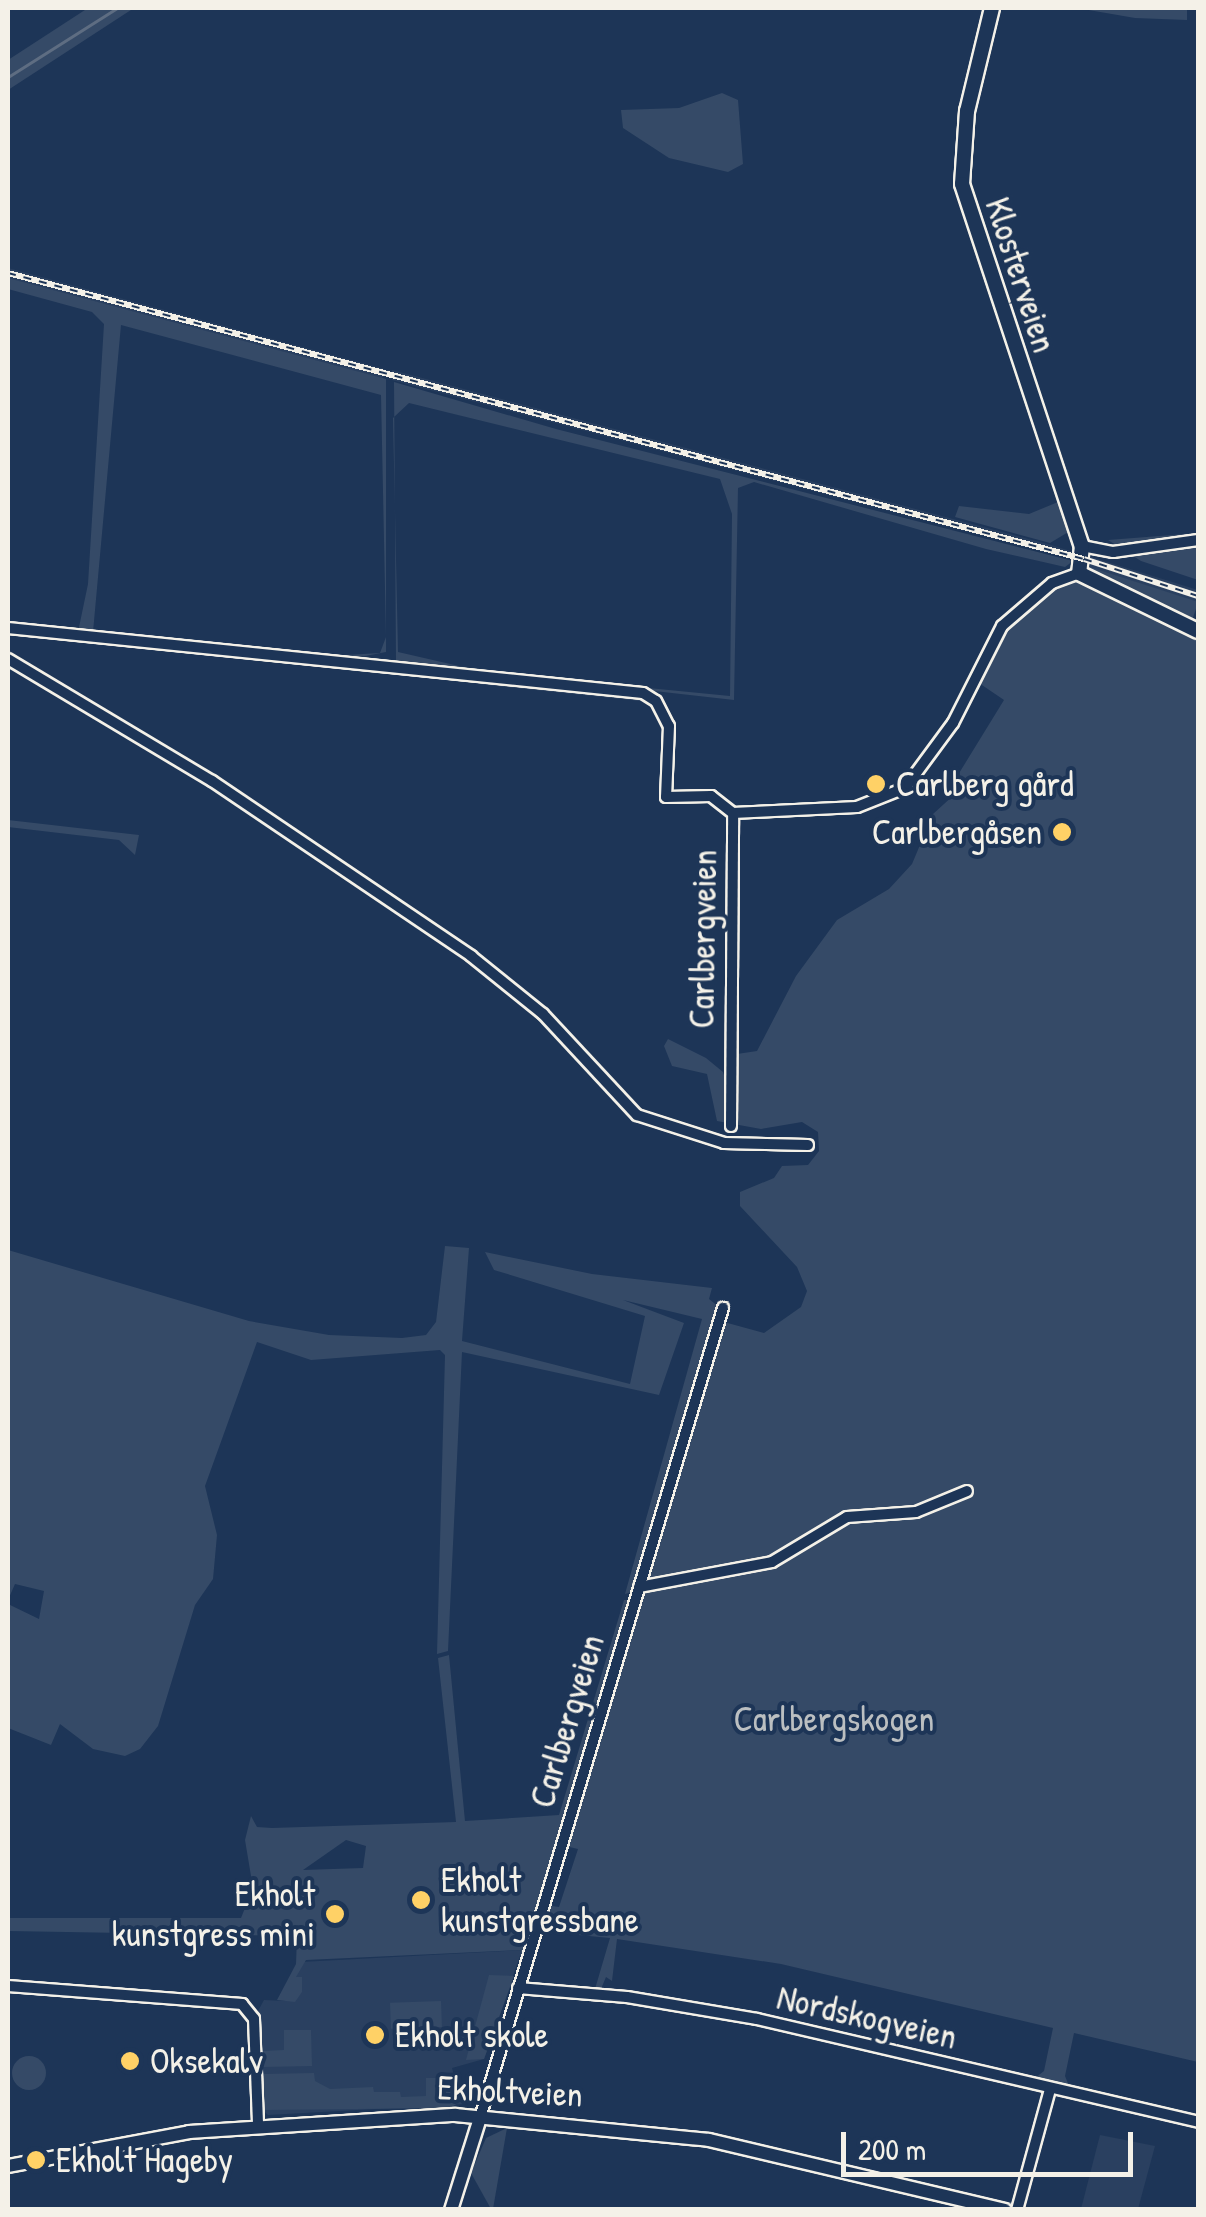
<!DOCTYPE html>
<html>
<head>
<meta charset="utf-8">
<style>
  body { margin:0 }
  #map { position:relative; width:1206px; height:2217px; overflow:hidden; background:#1d3557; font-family:"Patrick Hand",sans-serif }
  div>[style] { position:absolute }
  .built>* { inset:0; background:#2a4060; transform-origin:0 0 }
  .green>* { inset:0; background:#354a67; transform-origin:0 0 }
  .round { border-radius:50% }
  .stream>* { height:2.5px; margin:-1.25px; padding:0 1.25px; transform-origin:1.25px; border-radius:1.25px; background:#5e6d82 }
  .roads { filter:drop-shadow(2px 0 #f4f1e8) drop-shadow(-2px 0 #f4f1e8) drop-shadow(0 2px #f4f1e8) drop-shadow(0 -2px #f4f1e8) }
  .minor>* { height:10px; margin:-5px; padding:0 5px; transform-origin:5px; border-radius:5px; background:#1d3557 }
  .tertiary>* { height:12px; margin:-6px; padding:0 6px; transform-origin:6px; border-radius:6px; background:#1d3557 }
  .secondary>* { height:14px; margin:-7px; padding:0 7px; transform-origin:7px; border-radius:7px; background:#1d3557 }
  .rail>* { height:6px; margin-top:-3px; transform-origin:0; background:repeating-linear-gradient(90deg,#1d3557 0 8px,#f4f1e8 0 16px); box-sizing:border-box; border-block:2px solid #f4f1e8 }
  .dots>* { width:28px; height:28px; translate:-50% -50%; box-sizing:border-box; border:5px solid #1d3557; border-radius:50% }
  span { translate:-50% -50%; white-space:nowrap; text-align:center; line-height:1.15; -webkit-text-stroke:8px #1d3557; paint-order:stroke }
  .street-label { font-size:35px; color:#f4f1e8 }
  .poi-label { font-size:35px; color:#f4f1e8 }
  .left { translate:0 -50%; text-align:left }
  .right { translate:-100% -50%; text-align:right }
  .park-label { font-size:35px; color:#bbbfc1 }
  .frame { position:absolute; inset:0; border:10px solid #f4f1e8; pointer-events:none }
  .scale { position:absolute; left:841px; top:2132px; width:292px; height:45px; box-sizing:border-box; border:5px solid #f4f1e8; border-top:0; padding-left:12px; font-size:30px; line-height:35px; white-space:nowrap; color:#f4f1e8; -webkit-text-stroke:8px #1d3557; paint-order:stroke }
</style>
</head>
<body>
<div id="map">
  <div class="built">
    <i style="left:8px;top:268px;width:390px;height:10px;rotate:15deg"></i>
    <i style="clip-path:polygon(392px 370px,1051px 545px,1077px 553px,1075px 560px,392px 380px)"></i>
    <i style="clip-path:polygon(1085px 555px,1198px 590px,1198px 603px,1084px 565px)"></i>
    <i style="clip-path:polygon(522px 1950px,484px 2059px,452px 2068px,457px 2087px,477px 2089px,465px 2104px,268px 2115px,259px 2107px,258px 2011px,264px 2000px,285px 2001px,301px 1962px)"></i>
    <i style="clip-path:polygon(1100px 2135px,1155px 2146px,1138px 2209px,1081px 2209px)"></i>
  </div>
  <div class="green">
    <i style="clip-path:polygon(88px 8px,134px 8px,8px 90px,8px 60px)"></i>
    <i style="clip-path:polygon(1077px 8px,1187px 8px,1187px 20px,1135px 18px)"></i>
    <i style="clip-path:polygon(722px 93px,738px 100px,743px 164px,728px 172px,669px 158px,623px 128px,621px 110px,679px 108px)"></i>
    <i style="clip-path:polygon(evenodd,8px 278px,386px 379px,386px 652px,350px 659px,78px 632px,88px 584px,104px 324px,92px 312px,8px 289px,8px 278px,121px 325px,381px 395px,386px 637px,380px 653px,330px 656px,93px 632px,121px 325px)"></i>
    <i style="clip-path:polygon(evenodd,394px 382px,556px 429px,1073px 561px,1065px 567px,986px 549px,754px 482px,738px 488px,734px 700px,396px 662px,394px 382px,409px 403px,720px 479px,732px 514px,730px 696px,485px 672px,398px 652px,393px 418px,409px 403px)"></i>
    <i style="clip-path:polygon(1058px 502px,1070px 531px,1050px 543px,955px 517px,959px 506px,1029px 514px)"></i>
    <i style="clip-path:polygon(1198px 533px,1198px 580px,1141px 561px,1108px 540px)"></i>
    <i style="left:1084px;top:565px;width:120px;height:17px;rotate:18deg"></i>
    <i style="clip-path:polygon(1074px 581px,1198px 637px,1198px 2062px,1074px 2033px,1065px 2076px,1069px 2086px,1035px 2078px,1044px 2071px,1053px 2028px,781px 1964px,617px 1939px,612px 1981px,606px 1977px,601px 1989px,595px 1989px,610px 1938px,536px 1931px,546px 1905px,559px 1907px,578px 1849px,565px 1846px,724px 1322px,764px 1333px,801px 1307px,807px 1291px,797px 1267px,740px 1206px,740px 1192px,774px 1178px,782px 1166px,808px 1165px,819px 1151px,818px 1132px,802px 1122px,761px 1129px,717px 1121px,707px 1074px,672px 1066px,664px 1046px,668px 1039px,706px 1058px,723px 1072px,727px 1084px,737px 1054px,757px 1051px,796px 976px,837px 920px,889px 889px,912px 864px,933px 814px,955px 794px,953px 783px,1004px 700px,976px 681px,1002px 631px,1052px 587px)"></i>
    <i style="clip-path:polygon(80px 640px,384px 671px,384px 674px,121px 646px)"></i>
    <i style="clip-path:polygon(485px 681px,642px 697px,651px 702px,480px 684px)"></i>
    <i style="clip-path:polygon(8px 820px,139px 835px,135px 855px,119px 840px,8px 827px)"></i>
    <i style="clip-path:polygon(445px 1246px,469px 1248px,462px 1341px,630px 1384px,645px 1316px,494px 1270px,485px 1252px,592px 1274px,712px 1288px,709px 1299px,719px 1307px,632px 1592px,625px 1594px,702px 1319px,623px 1300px,684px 1323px,659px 1395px,462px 1352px,448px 1651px,437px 1654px,445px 1355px,440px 1350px,311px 1360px,257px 1342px,205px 1486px,217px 1535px,213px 1579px,195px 1605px,158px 1726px,140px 1749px,125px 1756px,93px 1749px,60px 1724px,51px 1745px,8px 1728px,8px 1604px,39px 1619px,44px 1591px,15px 1584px,8px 1600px,8px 1250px,249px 1321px,329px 1335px,402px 1338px,426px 1335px,436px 1322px)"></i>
    <i style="clip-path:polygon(evenodd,624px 1600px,631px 1600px,520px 1965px,521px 1950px,306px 1960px,296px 1977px,302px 1977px,302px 1992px,295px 2002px,277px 2000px,296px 1964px,297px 1936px,8px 1931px,8px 1918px,241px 1918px,253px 1888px,245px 1840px,251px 1816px,257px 1827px,272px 1828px,456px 1822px,438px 1658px,449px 1655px,465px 1821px,559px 1815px,624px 1600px,346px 1840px,366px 1846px,363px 1868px,303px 1870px,346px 1840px)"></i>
    <i style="clip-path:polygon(489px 1975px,514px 1976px,484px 2059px,466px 2060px)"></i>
    <i style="left:441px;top:2001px;width:26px;height:51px;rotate:88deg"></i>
    <i style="clip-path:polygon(284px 2030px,311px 2030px,312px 2066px,263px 2067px,262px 2051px,284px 2050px)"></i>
    <i class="round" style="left:12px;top:2056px;width:34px;height:34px"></i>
    <i style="clip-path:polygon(314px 2073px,315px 2081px,330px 2089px,373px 2087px,374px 2092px,400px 2092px,401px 2097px,426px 2096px,426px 2078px,450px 2078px,457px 2087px,477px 2091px,450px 2108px,261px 2110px,264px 2074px)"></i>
    <i style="clip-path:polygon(507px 2128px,493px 2209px,491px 2209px,471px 2173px,486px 2138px)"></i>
  </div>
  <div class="stream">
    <i style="left:8px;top:77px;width:129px;rotate:-32.3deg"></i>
  </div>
  <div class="roads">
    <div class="minor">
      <i style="left:1082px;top:546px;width:32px;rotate:11deg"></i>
      <i style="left:1113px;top:552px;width:86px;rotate:-8deg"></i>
      <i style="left:8px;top:628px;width:638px;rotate:5.84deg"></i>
      <i style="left:643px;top:693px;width:15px;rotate:32deg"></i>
      <i style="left:656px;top:701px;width:28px;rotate:63deg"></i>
      <i style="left:669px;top:726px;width:71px;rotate:92.4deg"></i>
      <i style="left:666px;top:797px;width:45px;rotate:-1.3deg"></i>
      <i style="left:711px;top:796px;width:28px;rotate:38deg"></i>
      <i style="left:8px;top:659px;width:238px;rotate:30.9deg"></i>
      <i style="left:212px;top:781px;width:313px;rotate:34deg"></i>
      <i style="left:471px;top:956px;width:92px;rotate:38.9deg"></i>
      <i style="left:543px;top:1014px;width:138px;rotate:47.1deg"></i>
      <i style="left:637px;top:1115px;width:91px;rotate:17.8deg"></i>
      <i style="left:724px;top:1143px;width:84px;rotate:1.4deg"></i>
      <i style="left:733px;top:813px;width:124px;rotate:-2.8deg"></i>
      <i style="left:857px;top:807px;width:52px;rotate:-21.6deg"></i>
      <i style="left:905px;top:788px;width:81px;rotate:-53.6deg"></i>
      <i style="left:953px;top:723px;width:109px;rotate:-63.2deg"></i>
      <i style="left:1002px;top:626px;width:66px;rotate:-40.7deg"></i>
      <i style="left:1052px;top:583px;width:29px;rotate:-20deg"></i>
      <i style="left:731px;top:1126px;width:313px;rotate:-89.6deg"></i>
      <i style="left:639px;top:1587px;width:135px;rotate:-10.6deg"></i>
      <i style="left:772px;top:1562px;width:87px;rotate:-31deg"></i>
      <i style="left:847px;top:1517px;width:69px;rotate:-4.1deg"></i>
      <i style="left:916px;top:1512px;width:55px;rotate:-22.4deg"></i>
      <i style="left:8px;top:1986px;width:235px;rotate:4.4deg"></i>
      <i style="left:242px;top:2004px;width:19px;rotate:51deg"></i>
      <i style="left:254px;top:2019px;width:106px;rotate:87.8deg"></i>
      <i style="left:518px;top:1988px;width:109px;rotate:4.7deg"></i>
      <i style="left:627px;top:1997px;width:132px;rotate:9.6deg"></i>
      <i style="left:757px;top:2019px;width:453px;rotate:13.1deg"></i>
      <i style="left:480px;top:2118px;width:846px;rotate:-73.3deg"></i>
      <i style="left:1017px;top:2210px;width:125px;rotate:-74.7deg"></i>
    </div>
    <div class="tertiary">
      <i style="left:8px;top:2166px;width:184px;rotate:-10.6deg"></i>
      <i style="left:189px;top:2132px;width:267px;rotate:-3.7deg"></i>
      <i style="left:455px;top:2115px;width:255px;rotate:5.6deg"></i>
      <i style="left:709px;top:2140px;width:304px;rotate:13.3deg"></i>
      <i style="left:451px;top:2210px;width:96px;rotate:-72.5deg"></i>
    </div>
    <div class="secondary">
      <i style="left:992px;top:8px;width:106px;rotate:103.6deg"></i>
      <i style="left:967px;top:111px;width:73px;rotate:93.9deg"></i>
      <i style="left:962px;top:184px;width:381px;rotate:71.7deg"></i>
      <i style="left:1082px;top:546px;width:27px;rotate:96deg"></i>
      <i style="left:1079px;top:573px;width:132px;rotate:26deg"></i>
    </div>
  </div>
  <div class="rail">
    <i style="left:8px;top:273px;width:1113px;rotate:14.89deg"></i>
    <i style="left:1084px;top:559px;width:120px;rotate:18deg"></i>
  </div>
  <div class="dots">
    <i style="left:876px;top:784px;background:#ffd166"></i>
    <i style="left:1062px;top:832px;background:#ffd166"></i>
    <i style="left:421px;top:1900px;background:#ffd166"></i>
    <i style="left:335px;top:1914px;background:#ffd166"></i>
    <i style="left:375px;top:2035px;background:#ffd166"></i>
    <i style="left:130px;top:2061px;background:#ffd166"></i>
    <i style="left:36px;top:2160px;background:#ffd166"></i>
  </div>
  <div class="street-label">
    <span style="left:1021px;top:275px;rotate:72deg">Klosterveien</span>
    <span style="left:703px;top:939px;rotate:-89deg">Carlbergveien</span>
    <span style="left:567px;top:1721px;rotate:-73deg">Carlbergveien</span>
    <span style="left:867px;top:2017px;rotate:13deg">Nordskogveien</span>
    <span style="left:510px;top:2091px;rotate:3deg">Ekholtveien</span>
  </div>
  <div class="poi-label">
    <span class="left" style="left:896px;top:784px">Carlberg gård</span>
    <span class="right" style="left:1042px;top:832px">Carlbergåsen</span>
    <span class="left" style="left:441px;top:1900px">Ekholt<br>kunstgressbane</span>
    <span class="right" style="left:315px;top:1914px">Ekholt<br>kunstgress mini</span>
    <span class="left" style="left:395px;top:2035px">Ekholt skole</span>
    <span class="left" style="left:150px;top:2061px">Oksekalv</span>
    <span class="left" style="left:56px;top:2160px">Ekholt Hageby</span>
  </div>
  <div class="park-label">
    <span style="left:834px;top:1719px">Carlbergskogen</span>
  </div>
  <div class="frame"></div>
  <div class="scale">200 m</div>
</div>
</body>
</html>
